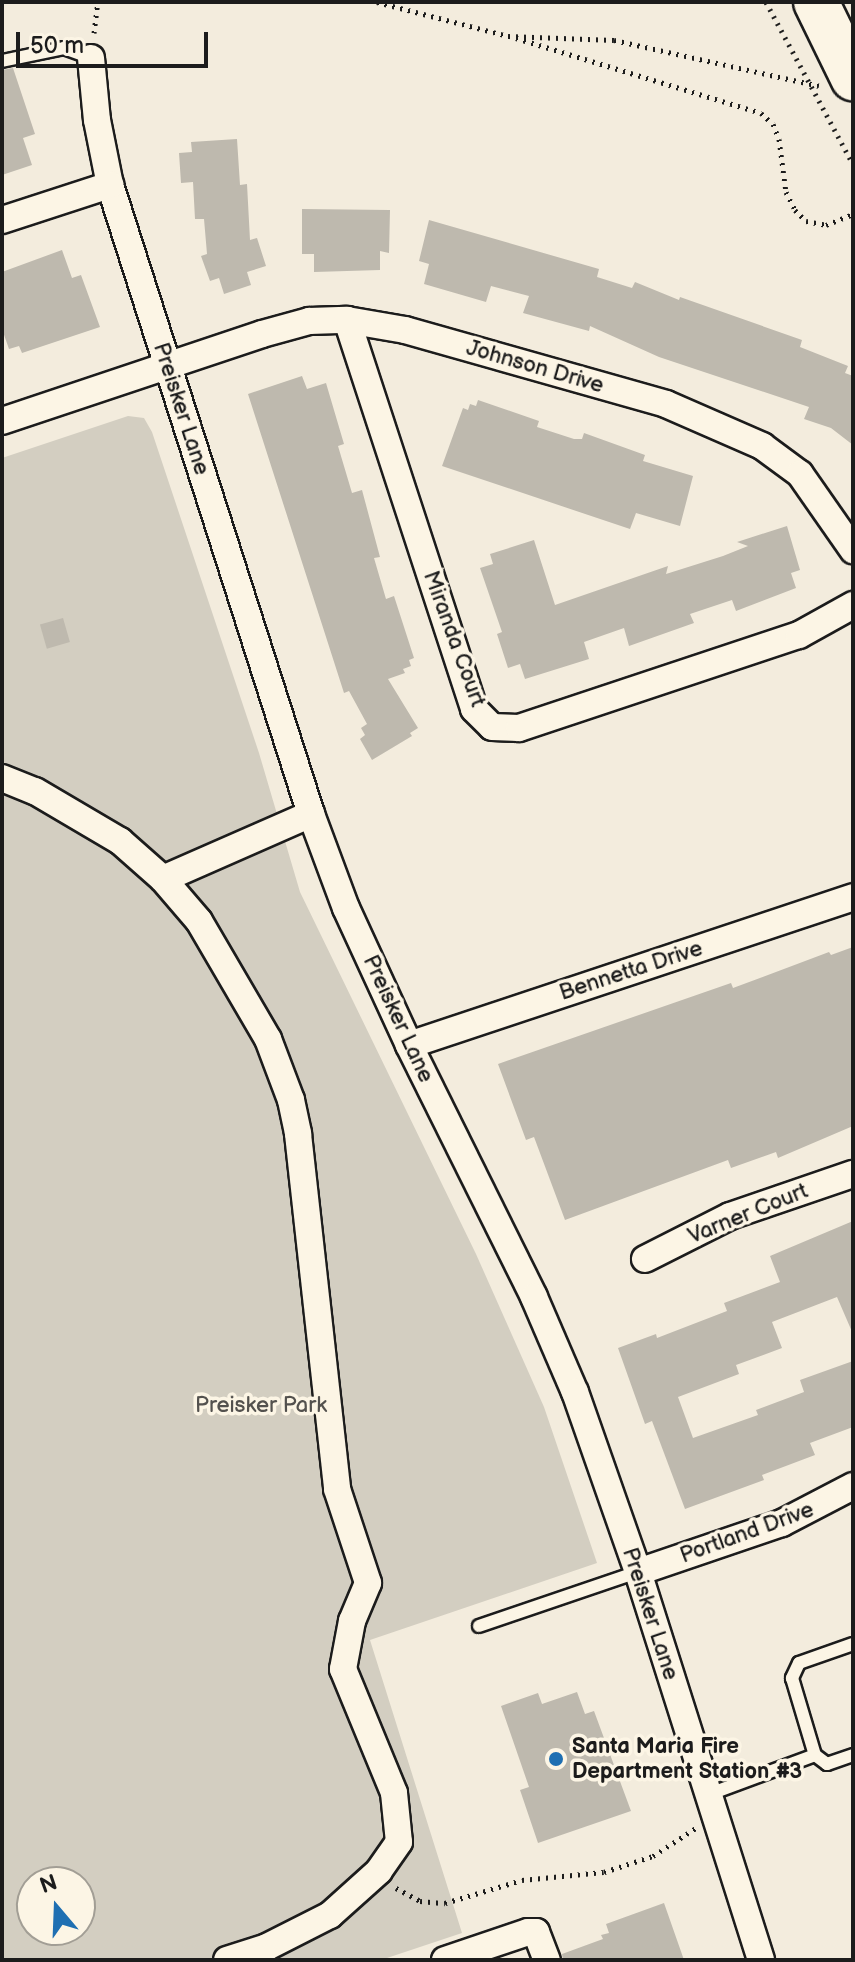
<!DOCTYPE html>
<html>
<head>
<meta charset="utf-8">
<style>
  body { margin:0 }
  #map { position:relative; width:855px; height:1962px; overflow:hidden; background:#f3ecdd; font-family:"Balsamiq Sans",sans-serif }
  div>[style] { position:absolute }
  .green>* { inset:0; background:#d3cec1 }
  .building>* { inset:0; background:#beb9ae; transform-origin:0 0 }
  .path>* { height:5px; margin-top:-2.5px; transform-origin:0; background:repeating-linear-gradient(90deg,#1c1c1c 0 2px,transparent 0 8px) }
  .roads { filter:drop-shadow(2px 0 #1c1c1c) drop-shadow(-2px 0 #1c1c1c) drop-shadow(0 2px #1c1c1c) drop-shadow(0 -2px #1c1c1c) }
  .service>* { height:12px; margin:-6px; padding:0 6px; transform-origin:6px; border-radius:6px; background:#fcf5e5 }
  .minor>* { height:26px; margin:-13px; padding:0 13px; transform-origin:13px; border-radius:13px; background:#fcf5e5 }
  .motorway>* { height:44px; margin:-22px; padding:0 22px; transform-origin:22px; border-radius:22px; background:#fcf5e5 }
  .path-bridge>* { height:5px; margin-top:-2.5px; transform-origin:0; background:repeating-linear-gradient(90deg,#1c1c1c 0 2px,transparent 0 8px) }
  .dots>* { width:22px; height:22px; translate:-50% -50%; box-sizing:border-box; border:4px solid #fcf5e5; border-radius:50% }
  span { translate:-50% -50%; white-space:nowrap; text-align:center; line-height:1.15; -webkit-text-stroke:7px #fcf5e5; paint-order:stroke }
  .street-label { font-size:22px; color:#1c1c1c }
  .park-label { font-size:22px; color:#53514e }
  .poi-label { font-size:22px; color:#1c1c1c; font-weight:700 }
  .left { translate:0 -50%; text-align:left }
  .frame { position:absolute; inset:0; border:4px solid #1c1c1c; pointer-events:none }
  .north { position:absolute; left:16px; top:1866px; width:80px; height:80px; box-sizing:border-box; background:#fcf5e5; border:2px solid #a29e95; border-radius:50%; rotate:341deg; font-size:22px; font-weight:700; line-height:32px; text-align:center; color:#1c1c1c }
  .north::after { content:''; display:block; margin:auto; width:28px; height:36px; background:#1f6fb2; clip-path:polygon(50% 0,100% 100%,50% 72%,0 100%) }
  .scale { position:absolute; left:16px; top:32px; width:192px; height:36px; box-sizing:border-box; border:4px solid #1c1c1c; border-top:0; padding-left:10px; font-size:24px; line-height:28px; white-space:nowrap; color:#1c1c1c; -webkit-text-stroke:6px #fcf5e5; paint-order:stroke }
</style>
</head>
<body>
<div id="map">
  <div class="green">
    <i style="clip-path:polygon(evenodd,128px 416px,144px 418px,152px 432px,259px 753px,300px 892px,476px 1254px,544px 1407px,597px 1563px,370px 1640px,462px 1933px,381px 1960px,2px 1960px,2px 458px,128px 416px,32px 1882px,80px 1882px,80px 1930px,32px 1930px,32px 1882px)"></i>
  </div>
  <div class="building">
    <i style="clip-path:polygon(13px 68px,35px 134px,23px 138px,32px 165px,2px 175px,2px 70px)"></i>
    <i style="clip-path:polygon(237px 139px,240px 185px,247px 184px,250px 240px,257px 238px,266px 266px,247px 272px,251px 285px,224px 294px,219px 278px,210px 281px,201px 256px,207px 254px,204px 219px,195px 219px,193px 182px,181px 183px,179px 153px,192px 152px,191px 142px)"></i>
    <i style="clip-path:polygon(302px 209px,390px 210px,389px 253px,380px 251px,380px 270px,314px 272px,314px 254px,302px 254px)"></i>
    <i style="clip-path:polygon(429px 220px,599px 269px,597px 277px,632px 288px,635px 282px,679px 300px,680px 297px,802px 340px,800px 347px,848px 366px,845px 373px,853px 376px,853px 445px,831px 428px,804px 419px,809px 407px,659px 357px,590px 326px,589px 331px,523px 313px,529px 296px,491px 286px,486px 302px,424px 284px,429px 264px,419px 261px)"></i>
    <i style="clip-path:polygon(62px 250px,72px 278px,81px 275px,100px 327px,22px 353px,19px 346px,9px 349px,2px 329px,2px 272px)"></i>
    <i style="clip-path:polygon(302px 376px,307px 389px,326px 383px,344px 444px,338px 446px,352px 493px,362px 490px,380px 557px,374px 558px,386px 599px,394px 596px,414px 658px,409px 660px,411px 666px,403px 669px,405px 673px,388px 679px,418px 728px,410px 733px,412px 736px,372px 760px,360px 739px,365px 735px,361px 728px,367px 724px,349px 691px,344px 693px,248px 394px)"></i>
    <i style="clip-path:polygon(478px 400px,539px 421px,537px 427px,574px 439px,582px 439px,584px 433px,645px 455px,643px 461px,693px 476px,680px 526px,636px 513px,630px 529px,442px 466px,463px 408px,468px 410px,470px 404px,476px 406px)"></i>
    <i style="clip-path:polygon(787px 526px,800px 570px,791px 573px,796px 588px,736px 611px,732px 600px,690px 614px,694px 623px,629px 646px,624px 628px,584px 642px,589px 659px,525px 679px,520px 664px,508px 668px,497px 634px,502px 632px,480px 568px,493px 564px,490px 554px,534px 540px,555px 605px,668px 566px,666px 574px,723px 556px,748px 546px,737px 542px)"></i>
    <i style="left:63px;top:618px;width:25px;height:24px;rotate:74deg"></i>
    <i style="clip-path:polygon(853px 947px,853px 1126px,778px 1158px,776px 1152px,731px 1168px,728px 1160px,565px 1220px,534px 1137px,526px 1140px,498px 1064px,731px 983px,733px 988px,829px 952px,831px 955px)"></i>
    <i style="clip-path:polygon(853px 1221px,853px 1334px,837px 1297px,772px 1322px,782px 1348px,736px 1365px,739px 1374px,678px 1397px,693px 1438px,758px 1415px,756px 1410px,804px 1392px,800px 1380px,853px 1361px,853px 1427px,810px 1443px,815px 1455px,762px 1475px,764px 1480px,685px 1509px,652px 1421px,645px 1424px,618px 1348px,656px 1334px,657px 1338px,727px 1311px,724px 1303px,780px 1282px,770px 1256px)"></i>
    <i style="clip-path:polygon(577px 1692px,585px 1714px,594px 1711px,631px 1811px,538px 1843px,520px 1790px,529px 1787px,501px 1706px,538px 1693px,542px 1704px)"></i>
    <i style="clip-path:polygon(664px 1903px,684px 1960px,563px 1960px,562px 1954px,603px 1939px,601px 1935px,609px 1933px,606px 1924px)"></i>
  </div>
  <div class="path">
    <i style="left:377px;top:2px;width:135px;rotate:14.5deg"></i>
    <i style="left:508px;top:36px;width:106px;rotate:2.2deg"></i>
    <i style="left:614px;top:40px;width:210px;rotate:12.6deg"></i>
    <i style="left:94px;top:33px;width:31px;rotate:-83deg"></i>
    <i style="left:516px;top:38px;width:256px;rotate:17deg"></i>
    <i style="left:761px;top:113px;width:16px;rotate:43deg"></i>
    <i style="left:773px;top:124px;width:16px;rotate:68deg"></i>
    <i style="left:779px;top:139px;width:53px;rotate:82.5deg"></i>
    <i style="left:786px;top:192px;width:20px;rotate:63deg"></i>
    <i style="left:795px;top:210px;width:16px;rotate:45deg"></i>
    <i style="left:806px;top:221px;width:20px;rotate:11deg"></i>
    <i style="left:826px;top:225px;width:29px;rotate:-22deg"></i>
    <i style="left:396px;top:1888px;width:27px;rotate:28deg"></i>
    <i style="left:420px;top:1901px;width:25px;rotate:5deg"></i>
    <i style="left:445px;top:1903px;width:80px;rotate:-16.6deg"></i>
    <i style="left:522px;top:1880px;width:82px;rotate:-5.6deg"></i>
    <i style="left:604px;top:1872px;width:52px;rotate:-18.1deg"></i>
    <i style="left:653px;top:1856px;width:51px;rotate:-33.1deg"></i>
  </div>
  <div class="roads">
    <div class="service">
      <i style="left:2px;top:61px;width:63px;rotate:-11.8deg"></i>
      <i style="left:64px;top:48px;width:29px;rotate:20deg"></i>
      <i style="left:479px;top:1626px;width:168px;rotate:-18.8deg"></i>
      <i style="left:853px;top:1644px;width:57px;rotate:160.6deg"></i>
      <i style="left:799px;top:1663px;width:17px;rotate:115deg"></i>
      <i style="left:792px;top:1678px;width:80px;rotate:73.4deg"></i>
      <i style="left:815px;top:1755px;width:15px;rotate:37deg"></i>
      <i style="left:827px;top:1764px;width:28px;rotate:-19deg"></i>
      <i style="left:707px;top:1795px;width:115px;rotate:-20.3deg"></i>
    </div>
    <div class="minor">
      <i style="left:91px;top:58px;width:62px;rotate:84.5deg"></i>
      <i style="left:97px;top:120px;width:66px;rotate:78.7deg"></i>
      <i style="left:110px;top:185px;width:660px;rotate:72.28deg"></i>
      <i style="left:311px;top:814px;width:100px;rotate:69.6deg"></i>
      <i style="left:346px;top:908px;width:151px;rotate:65.3deg"></i>
      <i style="left:409px;top:1045px;width:281px;rotate:63.6deg"></i>
      <i style="left:534px;top:1297px;width:103px;rotate:66.7deg"></i>
      <i style="left:575px;top:1392px;width:191px;rotate:70.7deg"></i>
      <i style="left:638px;top:1572px;width:407px;rotate:72.4deg"></i>
      <i style="left:2px;top:220px;width:114px;rotate:-18deg"></i>
      <i style="left:347px;top:320px;width:409px;rotate:71.9deg"></i>
      <i style="left:474px;top:709px;width:25px;rotate:45deg"></i>
      <i style="left:492px;top:727px;width:27px;rotate:2deg"></i>
      <i style="left:519px;top:728px;width:295px;rotate:-18.4deg"></i>
      <i style="left:799px;top:635px;width:62px;rotate:-29.1deg"></i>
      <i style="left:2px;top:421px;width:274px;rotate:-18.5deg"></i>
      <i style="left:262px;top:334px;width:49px;rotate:-15.5deg"></i>
      <i style="left:309px;top:321px;width:38px;rotate:-2deg"></i>
      <i style="left:347px;top:320px;width:59px;rotate:9.8deg"></i>
      <i style="left:405px;top:330px;width:271px;rotate:15.8deg"></i>
      <i style="left:666px;top:404px;width:105px;rotate:23.6deg"></i>
      <i style="left:762px;top:446px;width:47px;rotate:36.4deg"></i>
      <i style="left:800px;top:474px;width:93px;rotate:55.1deg"></i>
      <i style="left:2px;top:778px;width:35px;rotate:22deg"></i>
      <i style="left:35px;top:791px;width:99px;rotate:30.5deg"></i>
      <i style="left:120px;top:841px;width:57px;rotate:41.5deg"></i>
      <i style="left:163px;top:879px;width:55px;rotate:49.4deg"></i>
      <i style="left:199px;top:921px;width:137px;rotate:59.7deg"></i>
      <i style="left:268px;top:1039px;width:65px;rotate:69.3deg"></i>
      <i style="left:291px;top:1100px;width:35px;rotate:78deg"></i>
      <i style="left:298px;top:1134px;width:357px;rotate:83.7deg"></i>
      <i style="left:337px;top:1489px;width:99px;rotate:71.7deg"></i>
      <i style="left:368px;top:1583px;width:41px;rotate:112.8deg"></i>
      <i style="left:352px;top:1621px;width:49px;rotate:100.6deg"></i>
      <i style="left:343px;top:1669px;width:134px;rotate:67.6deg"></i>
      <i style="left:394px;top:1793px;width:49px;rotate:84.2deg"></i>
      <i style="left:399px;top:1842px;width:35px;rotate:125deg"></i>
      <i style="left:379px;top:1871px;width:66px;rotate:138.1deg"></i>
      <i style="left:330px;top:1915px;width:71px;rotate:153.1deg"></i>
      <i style="left:267px;top:1947px;width:42px;rotate:162deg"></i>
      <i style="left:163px;top:879px;width:162px;rotate:-23.7deg"></i>
      <i style="left:409px;top:1045px;width:468px;rotate:-18.4deg"></i>
      <i style="left:645px;top:1259px;width:95px;rotate:-26.8deg"></i>
      <i style="left:730px;top:1216px;width:130px;rotate:-18.9deg"></i>
      <i style="left:638px;top:1572px;width:152px;rotate:-18.8deg"></i>
      <i style="left:782px;top:1523px;width:80px;rotate:-27.5deg"></i>
      <i style="left:445px;top:1960px;width:88px;rotate:-18.6deg"></i>
      <i style="left:528px;top:1932px;width:8px"></i>
      <i style="left:536px;top:1932px;width:30px;rotate:69deg"></i>
    </div>
    <div class="motorway">
      <i style="left:816px;top:2px;width:85px;rotate:64deg"></i>
    </div>
  </div>
  <div class="path-bridge">
    <i style="left:766px;top:2px;width:184px;rotate:61.8deg"></i>
  </div>
  <div class="dots">
    <i style="left:556px;top:1759px;background:#1f6fb2"></i>
  </div>
  <div class="street-label">
    <span style="left:535px;top:367px;rotate:16deg">Johnson Drive</span>
    <span style="left:181px;top:409px;rotate:72deg">Preisker Lane</span>
    <span style="left:454px;top:639px;rotate:70deg">Miranda Court</span>
    <span style="left:631px;top:971px;rotate:-18deg">Bennetta Drive</span>
    <span style="left:398px;top:1019px;rotate:65deg">Preisker Lane</span>
    <span style="left:748px;top:1214px;rotate:-22deg">Varner Court</span>
    <span style="left:747px;top:1533px;rotate:-20deg">Portland Drive</span>
    <span style="left:650px;top:1614px;rotate:72deg">Preisker Lane</span>
  </div>
  <div class="park-label">
    <span style="left:261px;top:1406px">Preisker Park</span>
  </div>
  <div class="poi-label">
    <span class="left" style="left:572px;top:1759px">Santa Maria Fire<br>Department Station #3</span>
  </div>
  <div class="frame"></div>
  <div class="north">N</div>
  <div class="scale">50 m</div>
</div>
</body>
</html>
